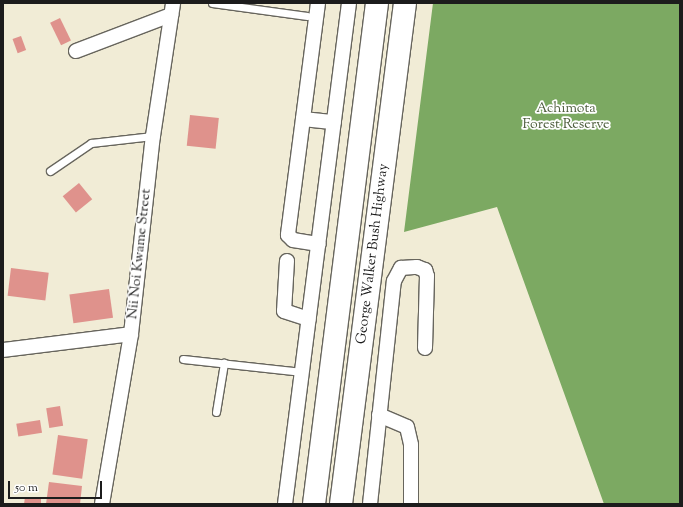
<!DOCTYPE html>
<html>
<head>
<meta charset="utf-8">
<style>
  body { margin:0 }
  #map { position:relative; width:683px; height:507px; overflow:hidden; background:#f1ecd6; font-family:"Sorts Mill Goudy",serif }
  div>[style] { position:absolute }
  .forest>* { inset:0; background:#7ca962 }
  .building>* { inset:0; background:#df928c; transform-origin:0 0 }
  .roads { filter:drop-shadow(1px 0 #67655d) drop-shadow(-1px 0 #67655d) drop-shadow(0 1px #67655d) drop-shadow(0 -1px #67655d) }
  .service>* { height:7px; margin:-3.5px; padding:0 3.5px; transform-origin:3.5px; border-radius:3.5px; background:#fff }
  .minor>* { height:14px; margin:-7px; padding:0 7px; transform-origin:7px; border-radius:7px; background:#fff }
  .trunk>* { height:22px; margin:-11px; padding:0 11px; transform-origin:11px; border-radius:11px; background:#fff }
  span { translate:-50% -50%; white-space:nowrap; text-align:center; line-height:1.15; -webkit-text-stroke:3.5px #fff; paint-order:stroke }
  .park-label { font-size:14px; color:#4f5f3e }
  .street-label { font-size:14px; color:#1c1c1c }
  .frame { position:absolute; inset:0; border:4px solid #1c1c1c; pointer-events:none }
  .scale { position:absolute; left:8px; top:481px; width:94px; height:18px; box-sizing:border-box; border:2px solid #1c1c1c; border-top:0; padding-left:5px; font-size:12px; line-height:14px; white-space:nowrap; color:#1c1c1c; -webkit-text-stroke:3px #fff; paint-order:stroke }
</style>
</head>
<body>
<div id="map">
  <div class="forest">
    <i style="clip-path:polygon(433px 3px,680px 3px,680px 504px,604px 504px,497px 207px,404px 232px)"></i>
  </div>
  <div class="building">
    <i style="left:60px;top:18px;width:25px;height:11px;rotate:64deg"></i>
    <i style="left:21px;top:36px;width:15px;height:9px;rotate:70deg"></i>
    <i style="left:190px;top:115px;width:29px;height:31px;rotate:6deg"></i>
    <i style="left:79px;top:183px;width:21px;height:21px;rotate:51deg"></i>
    <i style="left:11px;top:268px;width:38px;height:28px;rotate:7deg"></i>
    <i style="left:109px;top:289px;width:29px;height:40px;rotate:82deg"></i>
    <i style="left:60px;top:406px;width:20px;height:14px;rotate:81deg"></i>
    <i style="left:40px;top:420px;width:13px;height:24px;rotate:81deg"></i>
    <i style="left:58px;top:435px;width:30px;height:40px;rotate:8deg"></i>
    <i style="clip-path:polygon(49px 482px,82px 486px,80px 504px,46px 504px)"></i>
    <i style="clip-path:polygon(25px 497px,41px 499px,41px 504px,24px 504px)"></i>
  </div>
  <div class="roads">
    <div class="service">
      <i style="left:212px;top:3px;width:96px;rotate:7.8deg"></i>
      <i style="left:50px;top:171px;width:50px;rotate:-34.3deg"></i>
      <i style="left:91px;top:143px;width:62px;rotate:-6.4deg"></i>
      <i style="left:183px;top:359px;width:120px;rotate:6.2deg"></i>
      <i style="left:216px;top:412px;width:50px;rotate:-80.7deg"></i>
    </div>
    <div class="minor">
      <i style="left:318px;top:3px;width:234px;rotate:97.4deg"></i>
      <i style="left:288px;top:235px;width:7px;rotate:45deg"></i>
      <i style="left:293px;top:240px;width:26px;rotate:9deg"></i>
      <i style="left:76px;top:51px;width:102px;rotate:-20.8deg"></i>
      <i style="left:303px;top:119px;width:31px;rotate:6deg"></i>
      <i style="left:287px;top:261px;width:50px;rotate:93.4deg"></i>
      <i style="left:284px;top:311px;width:26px;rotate:18deg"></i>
      <i style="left:3px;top:350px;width:129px;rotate:-7.1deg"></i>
      <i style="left:379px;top:415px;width:30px;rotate:23deg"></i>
      <i style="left:407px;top:427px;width:18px;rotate:77deg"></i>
      <i style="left:411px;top:445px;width:59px;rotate:90deg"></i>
      <i style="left:102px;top:504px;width:172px;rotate:-80.3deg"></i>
      <i style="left:131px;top:334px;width:199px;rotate:-83.7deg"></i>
      <i style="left:153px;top:136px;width:134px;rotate:-81.4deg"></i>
      <i style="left:285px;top:504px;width:505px;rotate:-82.72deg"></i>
      <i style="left:370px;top:504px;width:224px;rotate:-83.9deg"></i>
      <i style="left:394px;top:281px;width:15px;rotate:-62deg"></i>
      <i style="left:401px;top:268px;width:16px;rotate:-4deg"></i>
      <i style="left:417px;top:267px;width:9px;rotate:21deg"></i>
      <i style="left:425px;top:270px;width:6px;rotate:72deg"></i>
      <i style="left:427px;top:276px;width:72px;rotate:91.6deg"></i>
    </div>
    <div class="trunk">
      <i style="left:314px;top:504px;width:505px;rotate:-82.83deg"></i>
      <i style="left:341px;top:504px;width:505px;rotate:-82.72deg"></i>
    </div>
  </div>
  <div class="park-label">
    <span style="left:566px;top:117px">Achimota<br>Forest Reserve</span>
  </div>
  <div class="street-label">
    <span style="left:140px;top:254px;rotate:-84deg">Nii Noi Kwame Street</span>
    <span style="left:373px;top:254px;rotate:-83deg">George Walker Bush Highway</span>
  </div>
  <div class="frame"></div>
  <div class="scale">50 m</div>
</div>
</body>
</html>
